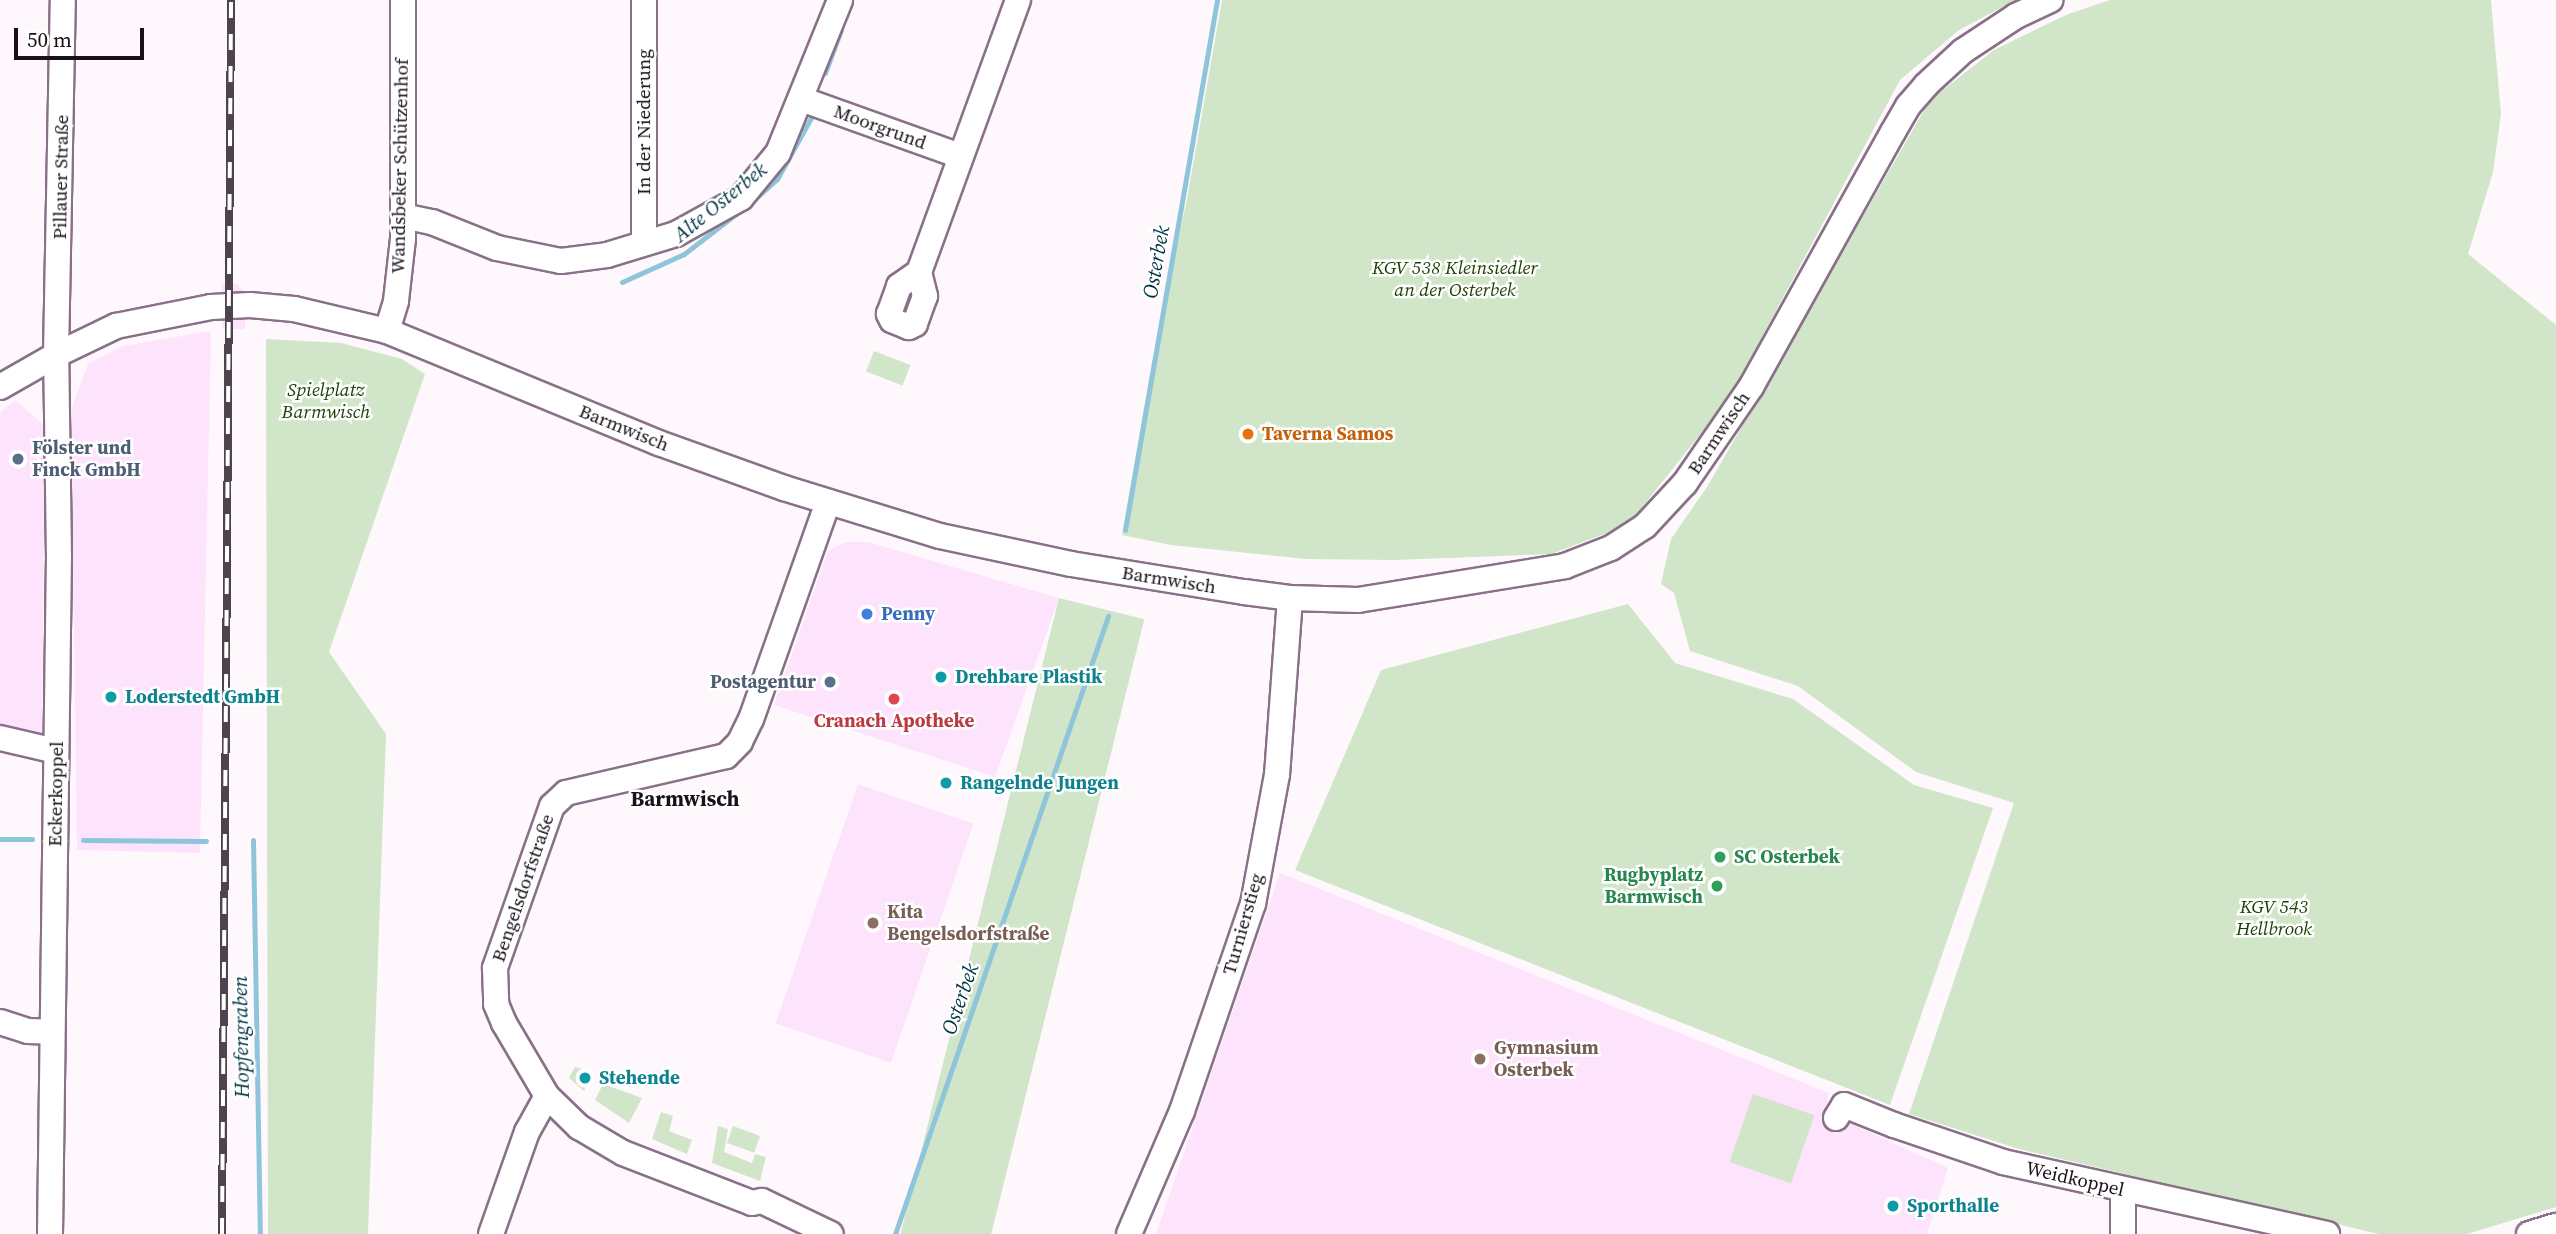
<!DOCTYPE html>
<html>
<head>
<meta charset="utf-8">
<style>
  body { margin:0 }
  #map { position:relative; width:2556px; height:1234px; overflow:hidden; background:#fef8fd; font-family:"Source Serif 4",serif }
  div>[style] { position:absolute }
  .built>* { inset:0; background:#fee3fd; transform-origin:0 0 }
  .green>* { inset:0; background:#d1e5c8; transform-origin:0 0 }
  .stream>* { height:5px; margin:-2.5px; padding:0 2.5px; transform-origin:2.5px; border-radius:2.5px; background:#8ec5db }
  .roads { filter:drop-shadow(2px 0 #897188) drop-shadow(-2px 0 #897188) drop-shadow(0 2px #897188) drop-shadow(0 -2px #897188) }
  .minor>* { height:24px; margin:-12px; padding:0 12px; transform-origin:12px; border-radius:12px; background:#fff }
  .rail>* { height:8px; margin-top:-4px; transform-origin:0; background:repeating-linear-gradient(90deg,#fff 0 16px,#4d444d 0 32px); box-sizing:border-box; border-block:2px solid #4d444d }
  .dots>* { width:19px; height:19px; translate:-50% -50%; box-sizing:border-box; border:4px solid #fff; border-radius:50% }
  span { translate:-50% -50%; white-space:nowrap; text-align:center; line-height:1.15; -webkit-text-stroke:5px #fff; paint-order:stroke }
  .street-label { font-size:19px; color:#191019 }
  .park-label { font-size:19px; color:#1b3f02; font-style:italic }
  .food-label { font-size:19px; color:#c56008; font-weight:700 }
  .left { translate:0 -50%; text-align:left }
  .service-label { font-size:19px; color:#4e5e75; font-weight:700 }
  .right { translate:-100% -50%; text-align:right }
  .shop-label { font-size:19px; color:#366cbe; font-weight:700 }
  .culture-label { font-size:19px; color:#0d838f; font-weight:700 }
  .health-label { font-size:19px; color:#be3a42; font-weight:700 }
  .leisure-label { font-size:19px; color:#27864d; font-weight:700 }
  .education-label { font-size:19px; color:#785e54; font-weight:700 }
  .water-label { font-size:21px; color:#003444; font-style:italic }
  .neighbourhood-label { font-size:21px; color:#191019; font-weight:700 }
  .scale { position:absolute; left:14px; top:28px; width:130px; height:32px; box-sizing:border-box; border:4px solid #191019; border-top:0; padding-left:9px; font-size:21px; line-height:24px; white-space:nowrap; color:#191019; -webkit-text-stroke:5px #fff; paint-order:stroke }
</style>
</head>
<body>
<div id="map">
  <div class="built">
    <i style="clip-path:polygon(222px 284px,237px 284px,245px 293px,245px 329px,222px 329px)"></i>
    <i style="clip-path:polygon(211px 331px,200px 853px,77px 850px,71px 410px,88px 364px,123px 346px)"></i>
    <i style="clip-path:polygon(15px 400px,45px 426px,42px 745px,0 731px,0 412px)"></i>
    <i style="clip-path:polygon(846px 542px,868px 542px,1059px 598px,995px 777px,774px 705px,828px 551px)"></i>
    <i style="left:858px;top:784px;width:122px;height:253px;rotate:19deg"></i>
    <i style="clip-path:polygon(1280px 873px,1829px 1093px,1825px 1112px,1948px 1168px,1927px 1234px,1156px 1234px)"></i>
  </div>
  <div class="green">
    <i style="clip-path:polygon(1222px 0,2016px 0,1959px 30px,1900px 80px,1729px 398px,1628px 525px,1551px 554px,1394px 560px,1306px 559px,1171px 545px,1122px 535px,1152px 362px,1187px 199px)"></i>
    <i style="clip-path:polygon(2110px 0,2491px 0,2501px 114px,2493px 172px,2468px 254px,2556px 325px,2556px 1207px,2467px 1234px,2379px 1234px,2019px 1149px,1909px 1114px,2014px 803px,1916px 772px,1798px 686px,1690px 651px,1674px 593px,1661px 584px,1671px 539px,1707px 487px,1930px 100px,1994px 50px,2066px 15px)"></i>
    <i style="clip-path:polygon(266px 339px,341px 343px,402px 359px,425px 374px,329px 652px,386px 734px,368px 1234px,268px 1234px)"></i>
    <i style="left:874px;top:351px;width:39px;height:22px;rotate:21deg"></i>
    <i style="left:1059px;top:598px;width:88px;height:676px;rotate:14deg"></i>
    <i style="clip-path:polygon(1628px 604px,1675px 663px,1793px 699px,1914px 785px,1993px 808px,1890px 1105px,1295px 870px,1381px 670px)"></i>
    <i style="clip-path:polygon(575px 1067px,591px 1072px,584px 1091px,569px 1078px)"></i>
    <i style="clip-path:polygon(603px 1084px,642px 1098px,629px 1123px,595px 1100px)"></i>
    <i style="left:1753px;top:1094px;width:65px;height:72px;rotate:19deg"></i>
    <i style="clip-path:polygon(661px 1112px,673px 1116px,669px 1131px,692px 1140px,687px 1154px,652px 1139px)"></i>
    <i style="clip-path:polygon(718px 1126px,728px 1129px,724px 1152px,752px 1163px,755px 1154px,766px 1157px,760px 1181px,712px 1163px)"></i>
    <i style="left:733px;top:1126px;width:29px;height:18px;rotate:20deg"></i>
  </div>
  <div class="stream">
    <i style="left:825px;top:73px;width:46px;rotate:-69.6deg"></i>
    <i style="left:757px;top:197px;width:27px;rotate:-42deg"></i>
    <i style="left:777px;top:179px;width:70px;rotate:-60.9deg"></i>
    <i style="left:622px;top:282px;width:68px;rotate:-24.3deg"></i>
    <i style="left:684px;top:254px;width:72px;rotate:-37.7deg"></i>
    <i style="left:1125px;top:530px;width:538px;rotate:-80.15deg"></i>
    <i style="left:0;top:839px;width:32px"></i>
    <i style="left:83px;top:840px;width:123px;rotate:0.5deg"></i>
    <i style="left:253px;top:840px;width:394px;rotate:89deg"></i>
    <i style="left:895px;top:1234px;width:654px;rotate:-70.98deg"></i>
  </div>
  <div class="roads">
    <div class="minor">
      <i style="left:644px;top:0;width:243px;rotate:90deg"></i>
      <i style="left:801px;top:99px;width:169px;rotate:19.7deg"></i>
      <i style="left:403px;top:216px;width:30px;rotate:12deg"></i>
      <i style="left:432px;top:222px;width:70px;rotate:21.8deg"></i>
      <i style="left:497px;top:248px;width:65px;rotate:11.5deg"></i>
      <i style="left:561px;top:261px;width:46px;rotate:-7.4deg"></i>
      <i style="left:607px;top:255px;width:72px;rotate:-16.9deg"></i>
      <i style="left:676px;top:234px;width:74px;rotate:-29deg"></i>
      <i style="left:741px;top:198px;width:58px;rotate:-50.6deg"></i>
      <i style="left:778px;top:153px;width:165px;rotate:-67.9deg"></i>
      <i style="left:919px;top:272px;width:25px;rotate:76deg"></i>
      <i style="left:925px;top:296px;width:30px;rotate:110deg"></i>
      <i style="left:915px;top:324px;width:7px;rotate:153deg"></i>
      <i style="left:909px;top:327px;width:18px;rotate:-158deg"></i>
      <i style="left:892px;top:320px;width:7px;rotate:-117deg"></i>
      <i style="left:889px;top:314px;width:30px;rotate:-70deg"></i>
      <i style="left:899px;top:286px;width:24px;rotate:-35deg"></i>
      <i style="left:919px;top:272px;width:289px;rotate:-70deg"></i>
      <i style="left:387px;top:331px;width:31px;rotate:-73deg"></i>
      <i style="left:396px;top:301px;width:62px;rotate:-83.6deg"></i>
      <i style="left:403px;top:239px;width:239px;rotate:-90deg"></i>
      <i style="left:0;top:387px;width:64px;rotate:-29.7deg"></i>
      <i style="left:56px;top:355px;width:67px;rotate:-25.8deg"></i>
      <i style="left:116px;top:326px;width:97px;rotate:-11.3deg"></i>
      <i style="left:211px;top:307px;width:39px;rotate:-3deg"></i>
      <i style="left:250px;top:305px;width:44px;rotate:5.2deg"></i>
      <i style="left:294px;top:309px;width:96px;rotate:13.3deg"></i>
      <i style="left:387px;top:331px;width:294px;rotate:22.4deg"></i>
      <i style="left:659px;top:443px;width:133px;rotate:19.8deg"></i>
      <i style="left:784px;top:488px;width:163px;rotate:17.1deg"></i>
      <i style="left:940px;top:536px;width:134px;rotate:12.1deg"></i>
      <i style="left:1071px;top:564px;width:175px;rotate:9.2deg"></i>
      <i style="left:1244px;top:592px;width:46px;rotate:7.4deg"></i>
      <i style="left:1290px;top:598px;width:68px;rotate:1.7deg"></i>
      <i style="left:1358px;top:600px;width:210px;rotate:-9.3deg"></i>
      <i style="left:1565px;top:566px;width:49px;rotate:-21.4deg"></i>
      <i style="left:1611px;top:548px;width:40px;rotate:-32.9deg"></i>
      <i style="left:1645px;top:526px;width:59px;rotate:-47.1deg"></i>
      <i style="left:1685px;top:483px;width:116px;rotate:-55.5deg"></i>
      <i style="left:1751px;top:387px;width:292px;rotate:-60.9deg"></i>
      <i style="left:1893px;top:132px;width:30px;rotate:-60deg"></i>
      <i style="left:1908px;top:106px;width:28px;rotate:-49deg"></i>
      <i style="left:1926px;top:85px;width:50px;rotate:-42.6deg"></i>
      <i style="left:1963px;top:51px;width:64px;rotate:-33.4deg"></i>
      <i style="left:2016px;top:16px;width:38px;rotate:-25deg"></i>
      <i style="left:828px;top:502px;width:230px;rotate:109.5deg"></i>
      <i style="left:751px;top:719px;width:25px;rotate:116deg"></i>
      <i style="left:740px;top:742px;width:20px;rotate:135deg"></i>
      <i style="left:726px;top:756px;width:164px;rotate:167deg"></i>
      <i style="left:566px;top:793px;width:19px;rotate:137deg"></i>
      <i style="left:552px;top:806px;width:172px;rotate:109.4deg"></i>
      <i style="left:495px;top:968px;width:36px;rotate:88deg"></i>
      <i style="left:496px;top:1004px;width:21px;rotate:67deg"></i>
      <i style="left:504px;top:1023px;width:85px;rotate:59.5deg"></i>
      <i style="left:547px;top:1096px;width:45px;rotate:44.1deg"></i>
      <i style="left:579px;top:1127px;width:51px;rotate:30.6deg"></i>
      <i style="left:623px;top:1153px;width:138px;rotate:21.2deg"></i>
      <i style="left:752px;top:1203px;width:10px;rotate:-11deg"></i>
      <i style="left:762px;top:1201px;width:76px;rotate:25.6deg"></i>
      <i style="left:0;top:738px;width:57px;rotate:13.1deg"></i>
      <i style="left:0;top:1022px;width:29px;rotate:18deg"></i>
      <i style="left:28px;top:1031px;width:24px;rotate:2deg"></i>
      <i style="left:1836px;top:1118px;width:15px;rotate:-58deg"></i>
      <i style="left:1844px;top:1105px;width:54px;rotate:21.8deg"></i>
      <i style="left:1894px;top:1125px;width:115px;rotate:18.7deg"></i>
      <i style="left:2003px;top:1162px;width:332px;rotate:12.5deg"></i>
      <i style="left:50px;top:1234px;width:676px;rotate:-89.24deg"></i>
      <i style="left:59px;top:558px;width:203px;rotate:-90.8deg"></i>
      <i style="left:56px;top:355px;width:355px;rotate:-88.9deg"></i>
      <i style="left:491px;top:1234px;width:108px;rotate:-70.6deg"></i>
      <i style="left:527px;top:1132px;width:41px;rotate:-60.9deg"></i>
      <i style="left:1129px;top:1234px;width:134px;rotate:-66.7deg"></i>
      <i style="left:1182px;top:1111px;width:219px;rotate:-71.1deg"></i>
      <i style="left:1253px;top:904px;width:131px;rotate:-79.5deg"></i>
      <i style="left:1277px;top:775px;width:177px;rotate:-85.8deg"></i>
      <i style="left:2123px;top:1234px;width:43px;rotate:-90deg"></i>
      <i style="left:2529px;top:1234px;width:28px;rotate:-17deg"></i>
    </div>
  </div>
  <div class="rail">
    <i style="left:222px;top:1234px;width:1234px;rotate:-89.58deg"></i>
  </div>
  <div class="dots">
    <i style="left:1248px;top:434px;background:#e8710a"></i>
    <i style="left:18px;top:459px;background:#5c6f8a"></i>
    <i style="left:867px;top:614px;background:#3f7fe0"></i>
    <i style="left:941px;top:677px;background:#0f9aa8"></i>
    <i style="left:830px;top:682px;background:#5c6f8a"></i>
    <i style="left:111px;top:697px;background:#0f9aa8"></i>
    <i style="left:894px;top:699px;background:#e0444e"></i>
    <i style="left:946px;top:783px;background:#0f9aa8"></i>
    <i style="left:1720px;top:857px;background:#2e9e5b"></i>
    <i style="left:1717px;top:886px;background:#2e9e5b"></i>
    <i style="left:873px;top:923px;background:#8d6e63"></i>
    <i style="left:1480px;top:1059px;background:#8d6e63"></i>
    <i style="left:585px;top:1078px;background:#0f9aa8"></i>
    <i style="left:1893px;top:1206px;background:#0f9aa8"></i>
  </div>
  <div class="street-label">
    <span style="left:644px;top:122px;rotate:-90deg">In der Niederung</span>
    <span style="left:880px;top:127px;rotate:20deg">Moorgrund</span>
    <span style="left:400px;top:166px;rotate:-89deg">Wandsbeker Schützenhof</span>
    <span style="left:61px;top:177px;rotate:-89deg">Pillauer Straße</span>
    <span style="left:624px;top:428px;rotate:22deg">Barmwisch</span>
    <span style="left:1719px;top:433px;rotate:-56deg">Barmwisch</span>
    <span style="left:1169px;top:580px;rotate:9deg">Barmwisch</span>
    <span style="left:56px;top:794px;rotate:-89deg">Eckerkoppel</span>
    <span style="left:523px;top:888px;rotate:-71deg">Bengelsdorfstraße</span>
    <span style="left:1243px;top:924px;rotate:-74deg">Turnierstieg</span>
    <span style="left:2075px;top:1179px;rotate:13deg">Weidkoppel</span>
  </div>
  <div class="park-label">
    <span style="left:1455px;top:279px">KGV 538 Kleinsiedler<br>an der Osterbek</span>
    <span style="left:326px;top:401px">Spielplatz<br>Barmwisch</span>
    <span style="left:2274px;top:918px">KGV 543<br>Hellbrook</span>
  </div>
  <div class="food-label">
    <span class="left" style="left:1262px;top:434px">Taverna Samos</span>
  </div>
  <div class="service-label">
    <span class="left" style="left:32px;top:459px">Fölster und<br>Finck GmbH</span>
    <span class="right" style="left:816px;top:682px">Postagentur</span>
  </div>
  <div class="shop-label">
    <span class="left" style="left:881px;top:614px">Penny</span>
  </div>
  <div class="culture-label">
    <span class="left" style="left:955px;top:677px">Drehbare Plastik</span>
    <span class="left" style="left:125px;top:697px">Loderstedt GmbH</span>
    <span class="left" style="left:960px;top:783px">Rangelnde Jungen</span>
    <span class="left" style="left:599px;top:1078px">Stehende</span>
    <span class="left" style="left:1907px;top:1206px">Sporthalle</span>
  </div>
  <div class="health-label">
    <span style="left:894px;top:721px">Cranach Apotheke</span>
  </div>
  <div class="leisure-label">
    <span class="left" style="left:1734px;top:857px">SC Osterbek</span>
    <span class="right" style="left:1703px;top:886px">Rugbyplatz<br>Barmwisch</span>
  </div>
  <div class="education-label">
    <span class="left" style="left:887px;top:923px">Kita<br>Bengelsdorfstraße</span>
    <span class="left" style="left:1494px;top:1059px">Gymnasium<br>Osterbek</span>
  </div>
  <div class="water-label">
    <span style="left:720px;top:202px;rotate:-39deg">Alte Osterbek</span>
    <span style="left:1156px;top:262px;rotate:-80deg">Osterbek</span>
    <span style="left:960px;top:999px;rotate:-71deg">Osterbek</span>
    <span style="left:241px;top:1037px;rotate:-91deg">Hopfengraben</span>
  </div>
  <div class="neighbourhood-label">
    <span style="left:685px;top:799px">Barmwisch</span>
  </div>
  <div class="scale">50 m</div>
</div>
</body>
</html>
